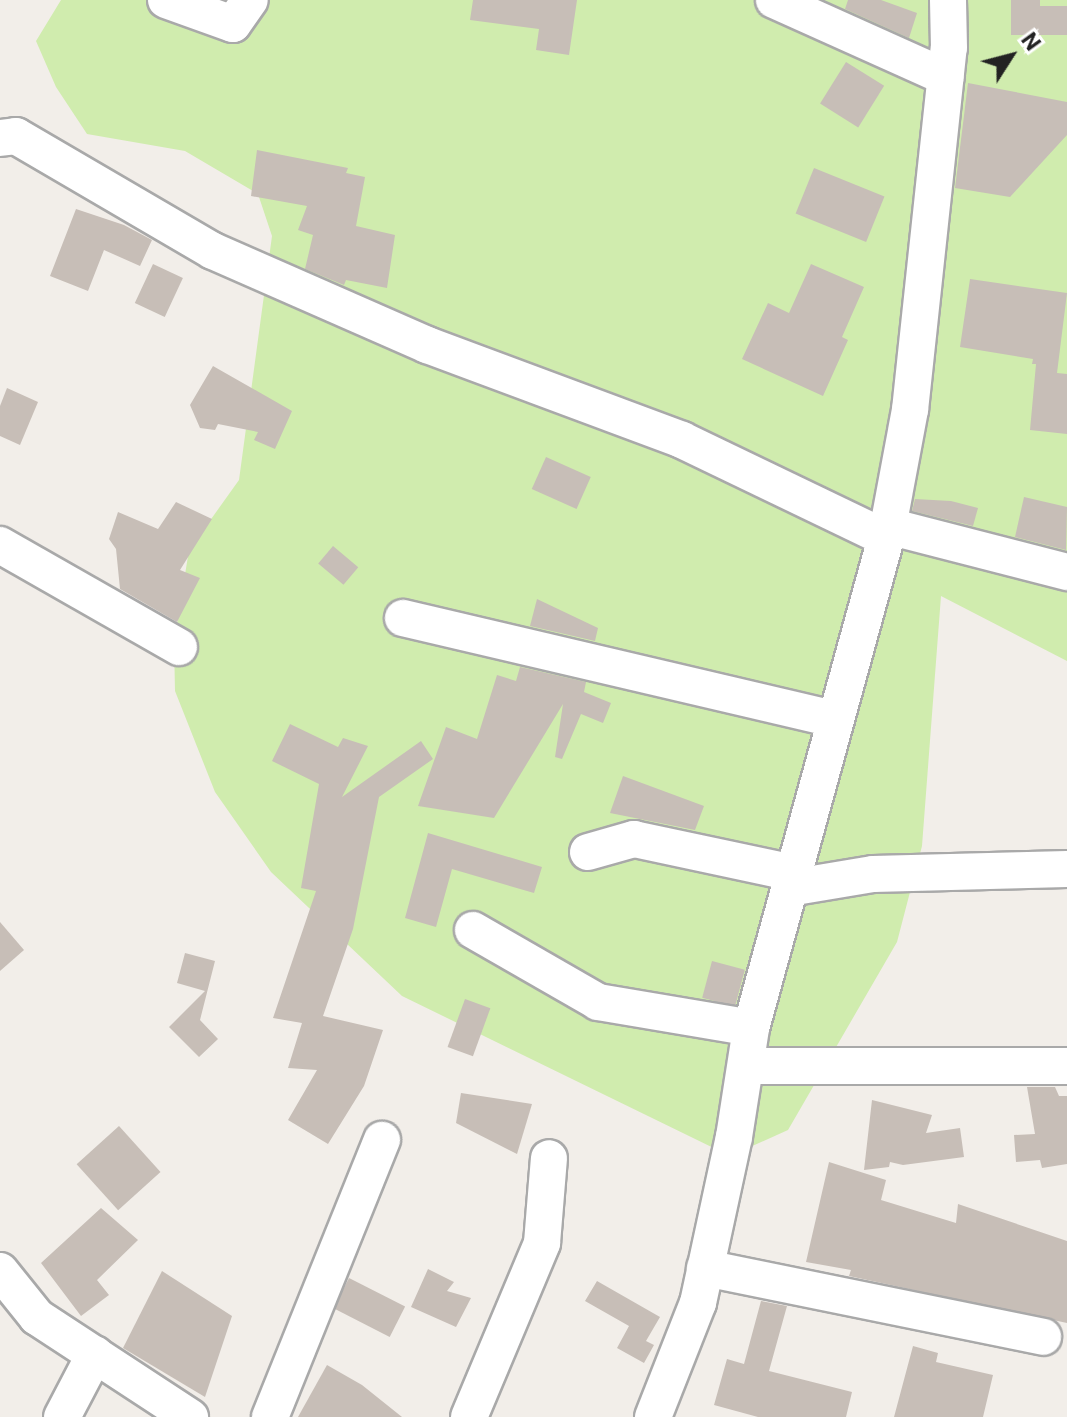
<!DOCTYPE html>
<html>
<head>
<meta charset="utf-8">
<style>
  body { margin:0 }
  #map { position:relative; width:1067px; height:1417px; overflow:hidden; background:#f2eee9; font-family:Roboto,sans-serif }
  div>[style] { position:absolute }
  .grass>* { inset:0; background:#d0ecae }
  .building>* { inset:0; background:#c7beb7; transform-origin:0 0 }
  .roads { filter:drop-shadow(2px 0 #a9a9a9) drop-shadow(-2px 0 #a9a9a9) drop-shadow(0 2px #a9a9a9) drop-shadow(0 -2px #a9a9a9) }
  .minor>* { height:36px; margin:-18px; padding:0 18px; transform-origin:18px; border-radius:18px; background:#fff }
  span { translate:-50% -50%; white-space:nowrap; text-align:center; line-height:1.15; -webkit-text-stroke:8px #fff; paint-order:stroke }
  .north { position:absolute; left:971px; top:16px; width:80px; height:80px; -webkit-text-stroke:6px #fff; paint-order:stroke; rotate:54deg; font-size:22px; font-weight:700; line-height:32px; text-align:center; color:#222 }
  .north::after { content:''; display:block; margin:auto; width:28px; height:36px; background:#222; clip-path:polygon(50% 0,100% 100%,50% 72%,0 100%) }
</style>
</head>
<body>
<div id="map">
  <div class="grass">
    <i style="clip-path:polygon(61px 0,1067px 0,1067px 661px,941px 596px,922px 846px,897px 942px,788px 1130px,730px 1156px,402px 996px,271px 872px,215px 792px,175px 691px,174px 642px,189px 550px,239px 480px,272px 236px,258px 194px,185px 151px,87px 134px,56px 87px,36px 41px)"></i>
  </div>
  <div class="building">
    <i style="clip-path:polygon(473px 0,577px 0,569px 55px,536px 50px,539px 29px,470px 20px)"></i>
    <i style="clip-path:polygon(848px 0,881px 0,917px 13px,909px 38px,845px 9px)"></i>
    <i style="clip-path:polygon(1011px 0,1040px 0,1040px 6px,1067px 6px,1067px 35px,1011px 35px)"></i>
    <i style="left:846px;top:62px;width:45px;height:49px;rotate:32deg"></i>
    <i style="clip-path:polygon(968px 83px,1067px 102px,1067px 135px,1010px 197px,955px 188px)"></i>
    <i style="clip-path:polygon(257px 150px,348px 168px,346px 173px,365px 177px,356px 226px,395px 235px,387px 288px,346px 280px,344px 285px,305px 269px,313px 235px,298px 230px,307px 206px,251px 196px)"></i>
    <i style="left:814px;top:168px;width:76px;height:49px;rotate:22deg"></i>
    <i style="clip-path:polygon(76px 209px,124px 225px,152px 240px,140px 266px,104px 250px,88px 291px,50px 276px)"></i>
    <i style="left:153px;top:264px;width:33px;height:43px;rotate:25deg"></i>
    <i style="clip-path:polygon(811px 264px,864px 287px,842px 337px,848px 340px,823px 396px,742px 359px,768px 303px,789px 313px)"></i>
    <i style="clip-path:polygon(970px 279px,1067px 293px,1057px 373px,1067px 374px,1067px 434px,1030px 430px,1036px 364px,1032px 364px,1033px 359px,960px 347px)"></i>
    <i style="clip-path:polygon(213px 366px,292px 411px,275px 449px,254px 440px,258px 432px,218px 424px,215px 430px,200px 428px,190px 405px)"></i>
    <i style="clip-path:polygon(7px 388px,38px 402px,20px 445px,0 436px,0 406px)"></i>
    <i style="left:546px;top:457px;width:49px;height:35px;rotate:24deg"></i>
    <i style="clip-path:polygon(1024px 497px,1067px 507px,1066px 550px,1015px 537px)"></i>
    <i style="clip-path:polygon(915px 499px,951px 501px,978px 508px,973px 526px,912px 511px)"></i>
    <i style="clip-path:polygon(176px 502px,212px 519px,180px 570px,200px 578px,177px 622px,120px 589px,116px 549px,109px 539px,118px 512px,158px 529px)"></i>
    <i style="left:333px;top:546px;width:33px;height:23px;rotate:40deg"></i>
    <i style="clip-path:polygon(537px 599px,598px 628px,595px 641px,530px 626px)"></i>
    <i style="clip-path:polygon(520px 667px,586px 682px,584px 692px,611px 703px,603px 723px,581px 714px,562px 759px,555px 757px,563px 704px,494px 818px,418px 806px,446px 727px,477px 739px,497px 675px,516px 681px)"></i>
    <i style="clip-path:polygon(290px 724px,338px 747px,343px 738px,368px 746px,342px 797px,421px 741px,433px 759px,379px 797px,353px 929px,323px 1016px,383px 1030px,364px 1086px,328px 1144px,288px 1120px,317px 1070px,288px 1068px,302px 1023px,273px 1018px,316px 891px,301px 888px,319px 784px,272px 761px)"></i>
    <i style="clip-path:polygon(623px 776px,704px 806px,695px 830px,610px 813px)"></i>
    <i style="clip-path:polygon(428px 833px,542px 867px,534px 893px,452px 869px,436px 927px,405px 918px)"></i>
    <i style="clip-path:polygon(0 922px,24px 950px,0 971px)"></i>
    <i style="clip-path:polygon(185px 953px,215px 961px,200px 1020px,218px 1039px,199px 1057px,169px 1027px,205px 991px,177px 983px)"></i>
    <i style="left:712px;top:961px;width:34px;height:38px;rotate:15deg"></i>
    <i style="left:465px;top:999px;width:27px;height:51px;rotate:20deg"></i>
    <i style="clip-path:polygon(1027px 1087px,1055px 1087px,1059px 1096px,1067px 1096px,1067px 1164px,1042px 1168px,1040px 1160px,1016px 1162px,1014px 1135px,1035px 1134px)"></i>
    <i style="clip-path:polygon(461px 1093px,532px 1104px,517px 1154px,456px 1123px)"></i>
    <i style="clip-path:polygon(872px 1100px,932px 1115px,926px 1133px,960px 1128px,964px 1157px,903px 1165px,890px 1162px,889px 1167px,864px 1170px)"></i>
    <i style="left:119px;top:1126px;width:62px;height:57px;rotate:48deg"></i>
    <i style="clip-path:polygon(829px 1162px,886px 1180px,881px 1200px,956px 1223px,958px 1204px,1067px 1241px,1067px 1323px,849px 1276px,851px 1270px,806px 1262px)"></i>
    <i style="clip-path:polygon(101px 1208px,138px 1240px,97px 1280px,109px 1295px,81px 1316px,41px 1263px)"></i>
    <i style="clip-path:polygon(428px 1269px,454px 1282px,447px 1291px,471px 1298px,456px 1327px,411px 1307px)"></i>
    <i style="clip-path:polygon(162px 1271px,232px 1316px,205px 1397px,123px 1348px)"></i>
    <i style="left:349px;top:1278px;width:63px;height:34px;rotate:27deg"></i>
    <i style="clip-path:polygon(597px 1281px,660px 1317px,646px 1341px,654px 1345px,644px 1363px,617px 1348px,629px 1326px,585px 1301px)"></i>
    <i style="clip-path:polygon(761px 1301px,787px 1306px,769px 1371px,852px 1392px,846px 1417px,758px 1417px,714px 1405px,727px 1359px,744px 1364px)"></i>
    <i style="clip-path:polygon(913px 1346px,938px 1353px,936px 1362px,993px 1375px,983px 1417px,894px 1417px)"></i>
    <i style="clip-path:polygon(327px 1365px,362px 1385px,402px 1417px,298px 1417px)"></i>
  </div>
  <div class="roads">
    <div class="minor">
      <i style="left:166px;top:0;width:71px;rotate:19.7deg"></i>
      <i style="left:233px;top:24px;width:29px;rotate:-55deg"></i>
      <i style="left:774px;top:0;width:188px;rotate:24.2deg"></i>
      <i style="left:0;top:138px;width:16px;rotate:-7deg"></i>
      <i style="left:16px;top:136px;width:228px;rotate:30.3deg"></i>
      <i style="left:213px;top:251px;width:234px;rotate:23.7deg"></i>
      <i style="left:427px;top:345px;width:272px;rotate:20.4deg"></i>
      <i style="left:682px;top:440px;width:226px;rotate:25.7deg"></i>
      <i style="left:888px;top:526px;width:185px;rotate:14.4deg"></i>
      <i style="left:0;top:545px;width:206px;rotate:29.7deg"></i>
      <i style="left:403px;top:618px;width:443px;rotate:13.2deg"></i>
      <i style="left:588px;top:852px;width:48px;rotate:-15.8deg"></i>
      <i style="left:634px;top:839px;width:164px;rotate:12deg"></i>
      <i style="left:789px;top:888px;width:85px;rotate:-9.5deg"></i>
      <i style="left:873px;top:874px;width:194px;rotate:-1.5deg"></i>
      <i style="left:473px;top:930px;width:144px;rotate:29.9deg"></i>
      <i style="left:598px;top:1002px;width:155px;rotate:9.6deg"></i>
      <i style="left:746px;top:1066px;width:321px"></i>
      <i style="left:705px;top:1268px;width:345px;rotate:11.5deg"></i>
      <i style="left:0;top:1271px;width:59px;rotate:51.2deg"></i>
      <i style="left:37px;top:1317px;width:183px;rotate:33.2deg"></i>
      <i style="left:62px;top:1417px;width:71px;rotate:-62.4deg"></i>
      <i style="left:270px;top:1417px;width:299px;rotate:-68deg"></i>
      <i style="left:469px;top:1417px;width:189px;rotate:-67.2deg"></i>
      <i style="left:542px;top:1243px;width:85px;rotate:-85.3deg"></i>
      <i style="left:653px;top:1417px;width:123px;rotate:-68.5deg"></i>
      <i style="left:698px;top:1303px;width:170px;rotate:-77.8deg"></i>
      <i style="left:734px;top:1137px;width:110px;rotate:-81.1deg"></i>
      <i style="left:751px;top:1028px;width:508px;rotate:-74.6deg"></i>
      <i style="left:886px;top:538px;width:130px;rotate:-79.4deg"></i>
      <i style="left:910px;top:410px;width:364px;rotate:-83.9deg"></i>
      <i style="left:949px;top:48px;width:48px;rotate:-91.2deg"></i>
    </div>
  </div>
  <div class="north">N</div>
</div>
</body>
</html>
